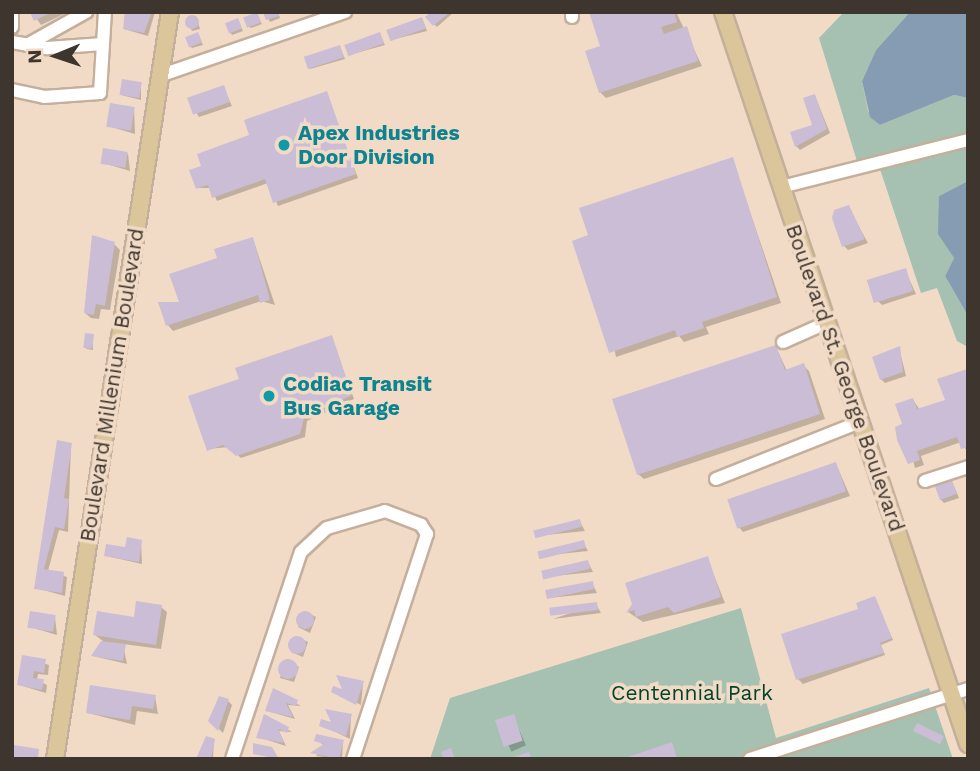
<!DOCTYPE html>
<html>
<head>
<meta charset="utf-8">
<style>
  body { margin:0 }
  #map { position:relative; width:980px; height:771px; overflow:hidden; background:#f1dbc7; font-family:"Work Sans",sans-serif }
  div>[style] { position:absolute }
  .green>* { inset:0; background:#a6c0b2 }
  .water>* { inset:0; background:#859cb2 }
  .shadow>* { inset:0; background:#0003; transform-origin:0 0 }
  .building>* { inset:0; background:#cabdd5; transform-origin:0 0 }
  .round { border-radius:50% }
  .roads { filter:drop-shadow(2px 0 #c4af9c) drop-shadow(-2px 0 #c4af9c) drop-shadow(0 2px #c4af9c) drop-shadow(0 -2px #c4af9c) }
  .minor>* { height:12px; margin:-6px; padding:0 6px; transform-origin:6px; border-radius:6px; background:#fff }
  .major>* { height:16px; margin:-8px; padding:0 8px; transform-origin:8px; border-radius:8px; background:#dbc69b }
  .dots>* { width:19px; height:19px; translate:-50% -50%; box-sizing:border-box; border:4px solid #f1dbc7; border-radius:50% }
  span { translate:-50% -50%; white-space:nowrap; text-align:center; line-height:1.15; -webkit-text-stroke:7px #f1dbc7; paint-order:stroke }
  .culture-label { font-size:21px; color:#0d838f; font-weight:700 }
  .left { translate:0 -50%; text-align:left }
  .street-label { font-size:21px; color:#3e362e }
  .park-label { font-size:21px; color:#03422b }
  .frame { position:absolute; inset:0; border:14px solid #3e362e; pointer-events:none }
  .north { position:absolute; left:21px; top:21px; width:70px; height:70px; -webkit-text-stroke:5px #f1dbc7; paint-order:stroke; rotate:268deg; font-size:19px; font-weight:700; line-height:28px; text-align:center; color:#3e362e }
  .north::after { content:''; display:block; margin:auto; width:24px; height:32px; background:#3e362e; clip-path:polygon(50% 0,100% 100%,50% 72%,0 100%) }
</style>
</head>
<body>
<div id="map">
  <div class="green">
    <i style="clip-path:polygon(844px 12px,910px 12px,876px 50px,862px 81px,868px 111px,880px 125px,954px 95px,968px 98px,968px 181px,939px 196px,939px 234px,954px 258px,945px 276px,968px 316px,968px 347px,957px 341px,937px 288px,921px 293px,879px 166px,860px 171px,819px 38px)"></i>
    <i style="clip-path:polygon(741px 608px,776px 738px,929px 688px,953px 759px,430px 759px,450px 698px)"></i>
  </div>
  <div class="water">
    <i style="clip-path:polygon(910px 12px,968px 12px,968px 98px,954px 95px,880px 125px,870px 117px,862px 81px,876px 50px)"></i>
    <i style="clip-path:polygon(968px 181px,968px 316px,945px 276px,954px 258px,938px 234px,939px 196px)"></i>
  </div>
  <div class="shadow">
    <i style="clip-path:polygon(32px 12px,68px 12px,41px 25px)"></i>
    <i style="clip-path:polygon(125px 12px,155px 12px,148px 36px,124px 29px)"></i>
    <i style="clip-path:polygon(265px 12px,278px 12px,280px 18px,270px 22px)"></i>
    <i style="clip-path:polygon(433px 12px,454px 12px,437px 27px,428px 17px)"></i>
    <i style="clip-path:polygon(591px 12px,676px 12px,702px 66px,606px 98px,600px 92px,602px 47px)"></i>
    <i style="clip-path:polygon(256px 13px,262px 24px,251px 28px,248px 26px)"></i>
    <i style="clip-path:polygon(196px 16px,200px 29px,192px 31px,188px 22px)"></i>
    <i style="clip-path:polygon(237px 20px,243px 31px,232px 35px,230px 32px)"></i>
    <i style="clip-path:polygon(423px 21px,427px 31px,391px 40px)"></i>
    <i style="clip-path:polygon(198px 34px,203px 45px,192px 48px,190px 46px)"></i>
    <i style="clip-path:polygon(379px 34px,385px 45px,349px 55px)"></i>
    <i style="clip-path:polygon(340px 47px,345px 59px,310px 69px,307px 59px)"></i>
    <i style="clip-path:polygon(141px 83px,141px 100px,121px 95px)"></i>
    <i style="clip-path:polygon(223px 87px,232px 106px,199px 117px,189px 99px)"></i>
    <i style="clip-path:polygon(326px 93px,358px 178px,278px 206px,268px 183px,217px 201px,211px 188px,197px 188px,203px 167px)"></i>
    <i style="clip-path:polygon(815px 96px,830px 133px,800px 150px,796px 146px,814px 126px)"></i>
    <i style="clip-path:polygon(134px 108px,135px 134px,108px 126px)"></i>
    <i style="clip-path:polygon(128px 154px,130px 171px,103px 163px)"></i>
    <i style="clip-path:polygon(732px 159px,781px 303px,706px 327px,709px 334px,684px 342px,679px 336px,616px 357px,591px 236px)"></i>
    <i style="clip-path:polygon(848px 207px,868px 243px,848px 250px,844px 246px)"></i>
    <i style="clip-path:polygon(253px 239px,275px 305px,261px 301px,173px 331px,168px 325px,181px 303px,219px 259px)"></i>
    <i style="clip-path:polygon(114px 244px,120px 250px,110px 310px,101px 309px,99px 319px,91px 318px,85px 313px)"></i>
    <i style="clip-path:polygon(905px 270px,916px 294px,882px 305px,878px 301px)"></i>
    <i style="clip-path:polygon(93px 336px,93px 350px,87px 349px,85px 347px)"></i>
    <i style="clip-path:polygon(331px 337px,354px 399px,307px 421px,305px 437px,241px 458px,229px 447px,208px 449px,242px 380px)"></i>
    <i style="clip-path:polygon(776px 347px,787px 371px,803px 365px,809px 371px,825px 419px,644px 479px,638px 474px)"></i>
    <i style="clip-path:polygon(899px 348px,906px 376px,885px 383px,881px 379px)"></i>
    <i style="clip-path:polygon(966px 371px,968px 453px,961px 442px,921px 456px,924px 465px,915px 468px,904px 425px,913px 400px,920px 410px,947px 401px)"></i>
    <i style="clip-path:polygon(71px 444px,68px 532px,59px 530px,48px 571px,67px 577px,65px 596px,36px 588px)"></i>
    <i style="clip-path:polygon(836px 464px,850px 496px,743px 532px,738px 526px)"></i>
    <i style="clip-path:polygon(950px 477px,959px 498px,944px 503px,940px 499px)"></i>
    <i style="clip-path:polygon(579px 520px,585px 531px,536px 536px)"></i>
    <i style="clip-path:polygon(141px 541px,142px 564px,106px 556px,127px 549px)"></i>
    <i style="clip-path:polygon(583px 542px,588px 551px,540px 556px)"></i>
    <i style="clip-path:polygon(707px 558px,725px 603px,643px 622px,628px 612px)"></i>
    <i style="clip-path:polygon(588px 562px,593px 572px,545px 577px)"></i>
    <i style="clip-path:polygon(592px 583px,597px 593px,549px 598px)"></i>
    <i style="clip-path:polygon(874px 598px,893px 640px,881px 645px,885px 655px,803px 684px,798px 679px)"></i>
    <i style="clip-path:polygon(596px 604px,601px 613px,553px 619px)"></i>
    <i style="clip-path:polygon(161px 607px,167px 612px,161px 649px,123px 644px,127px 664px,93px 656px,103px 641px,95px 635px)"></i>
    <i style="clip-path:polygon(304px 611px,316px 617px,310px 633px,298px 627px)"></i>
    <i style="clip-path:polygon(55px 617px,57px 635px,30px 627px)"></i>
    <i style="clip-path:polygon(295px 636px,308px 642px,303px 657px,291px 652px)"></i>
    <i style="clip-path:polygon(23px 657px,49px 665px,48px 675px,38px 674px,37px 680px,47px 685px,46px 693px,19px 685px)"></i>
    <i style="clip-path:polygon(286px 659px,299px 667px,294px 682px,280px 678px)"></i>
    <i style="clip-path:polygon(363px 683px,361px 705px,335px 692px,346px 692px)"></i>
    <i style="clip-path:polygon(273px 691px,301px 706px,288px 705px,295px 719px,267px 711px)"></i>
    <i style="clip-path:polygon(155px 696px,158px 714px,137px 711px,135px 725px,88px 713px)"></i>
    <i style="clip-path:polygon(228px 701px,232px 705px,223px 733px,210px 720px)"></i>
    <i style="clip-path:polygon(351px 715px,350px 739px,321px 725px,334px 725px)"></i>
    <i style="left:513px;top:716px;width:32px;height:16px;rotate:66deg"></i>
    <i style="clip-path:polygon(265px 717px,292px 732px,279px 731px,286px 746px,258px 737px)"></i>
    <i style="clip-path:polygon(214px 740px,213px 759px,200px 759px)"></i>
    <i style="clip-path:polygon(316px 740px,343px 742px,342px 759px,316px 756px,325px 746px)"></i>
  </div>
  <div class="building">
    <i style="clip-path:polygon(30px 12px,52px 12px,34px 21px)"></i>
    <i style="clip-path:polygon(125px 12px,152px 12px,144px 33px,123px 29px)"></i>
    <i style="left:257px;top:12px;width:11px;height:15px;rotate:68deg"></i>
    <i style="clip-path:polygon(263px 12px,278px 12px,279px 16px,266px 20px)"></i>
    <i style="clip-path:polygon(431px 12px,450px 12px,433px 26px,425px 17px)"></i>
    <i style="clip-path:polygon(589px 12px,674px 12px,677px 22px,661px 27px,664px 34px,687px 26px,698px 61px,599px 93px,585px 51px,600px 46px)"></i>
    <i class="round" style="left:185px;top:15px;width:14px;height:14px"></i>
    <i style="left:422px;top:17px;width:12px;height:38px;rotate:70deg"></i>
    <i style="left:238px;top:18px;width:11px;height:14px;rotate:68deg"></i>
    <i style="left:198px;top:32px;width:11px;height:14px;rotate:68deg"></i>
    <i style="left:380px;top:32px;width:12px;height:38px;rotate:70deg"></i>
    <i style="left:340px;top:45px;width:13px;height:38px;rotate:72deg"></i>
    <i style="left:122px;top:79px;width:20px;height:16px;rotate:9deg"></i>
    <i style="left:224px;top:85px;width:18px;height:39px;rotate:71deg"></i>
    <i style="clip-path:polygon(327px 91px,356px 174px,273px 203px,265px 179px,212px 198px,208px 185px,196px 189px,189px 170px,201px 166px,197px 154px,249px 135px,244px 120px)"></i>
    <i style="clip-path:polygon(815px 94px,827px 129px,795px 147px,790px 132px,812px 125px,803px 98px)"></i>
    <i style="left:110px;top:103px;width:25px;height:24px;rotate:9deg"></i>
    <i style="left:103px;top:148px;width:25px;height:16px;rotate:9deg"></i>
    <i style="clip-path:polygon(733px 157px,777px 297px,702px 322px,704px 328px,677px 337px,675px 330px,609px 353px,572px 241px,588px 235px,579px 208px)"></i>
    <i style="clip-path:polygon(849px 205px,865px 239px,842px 247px,832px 218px,834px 210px)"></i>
    <i style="clip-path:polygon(92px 235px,115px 242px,105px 306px,96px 304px,94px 315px,84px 313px)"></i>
    <i style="clip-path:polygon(253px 237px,270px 300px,260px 303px,258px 295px,166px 326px,158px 302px,179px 302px,169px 274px,217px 258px,214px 249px)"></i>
    <i style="left:906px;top:268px;width:24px;height:41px;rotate:73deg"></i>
    <i style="left:85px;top:333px;width:9px;height:15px;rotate:6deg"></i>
    <i style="clip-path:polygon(332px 335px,352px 395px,304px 418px,300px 434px,236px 456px,223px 445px,207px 451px,188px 396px,239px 379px,235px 368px)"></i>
    <i style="clip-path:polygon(776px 345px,785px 370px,804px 363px,820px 414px,637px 475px,612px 399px)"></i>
    <i style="clip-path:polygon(900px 346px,903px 372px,880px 380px,872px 357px)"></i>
    <i style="clip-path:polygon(967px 369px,968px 447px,961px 449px,957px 437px,917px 451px,920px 460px,908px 464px,897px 440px,895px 427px,902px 424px,895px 404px,913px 398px,917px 409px,945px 400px,937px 379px)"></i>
    <i style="clip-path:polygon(57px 440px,72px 443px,64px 498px,69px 499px,64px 529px,55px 527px,44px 569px,64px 572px,62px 593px,34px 589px)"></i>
    <i style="left:836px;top:462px;width:31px;height:115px;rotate:71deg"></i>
    <i style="left:950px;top:475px;width:20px;height:18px;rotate:70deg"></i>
    <i style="left:580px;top:519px;width:8px;height:48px;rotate:76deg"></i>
    <i style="clip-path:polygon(127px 537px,142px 540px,139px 562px,104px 556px,106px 544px,125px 547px)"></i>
    <i style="left:584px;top:540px;width:8px;height:48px;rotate:76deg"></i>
    <i style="clip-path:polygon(708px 556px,721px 597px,674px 613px,668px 607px,636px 617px,634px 610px,626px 613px,632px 604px,625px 583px)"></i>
    <i style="left:588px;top:560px;width:9px;height:48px;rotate:77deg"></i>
    <i style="clip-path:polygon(593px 581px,594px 589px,547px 599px,545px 590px)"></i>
    <i style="clip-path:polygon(875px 596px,892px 638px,880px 643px,884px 653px,796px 680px,781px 634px,858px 609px,856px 603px)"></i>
    <i style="clip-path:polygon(136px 601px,162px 605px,156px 645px,93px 635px,97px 611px,134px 617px)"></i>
    <i style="left:597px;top:602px;width:8px;height:48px;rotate:83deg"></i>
    <i class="round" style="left:296px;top:611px;width:18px;height:18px"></i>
    <i style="left:30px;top:611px;width:26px;height:17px;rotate:9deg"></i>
    <i class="round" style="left:288px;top:636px;width:18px;height:18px"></i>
    <i style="clip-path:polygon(101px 641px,126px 644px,123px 661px,91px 656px)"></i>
    <i style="clip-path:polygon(22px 655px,46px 659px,44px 673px,34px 671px,33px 678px,44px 679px,42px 690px,17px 685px)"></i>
    <i class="round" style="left:278px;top:659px;width:20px;height:20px"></i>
    <i style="clip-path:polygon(336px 675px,364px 681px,356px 705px,331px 692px,333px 686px,342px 689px)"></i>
    <i style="clip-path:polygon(90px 685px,156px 695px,153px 709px,132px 706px,130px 720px,86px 713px)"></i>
    <i style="clip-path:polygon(273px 688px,298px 700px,296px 706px,286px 703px,293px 717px,265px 711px)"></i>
    <i style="clip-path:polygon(219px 696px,229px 699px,218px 731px,208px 721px)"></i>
    <i style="clip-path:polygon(325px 709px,352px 714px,346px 736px,319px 726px,321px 719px,331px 722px)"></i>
    <i style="clip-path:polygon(264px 714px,289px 727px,287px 733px,278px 729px,284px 743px,256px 738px)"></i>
    <i style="left:514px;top:714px;width:28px;height:20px;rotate:72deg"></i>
    <i style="left:917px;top:723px;width:30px;height:9px;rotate:26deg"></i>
    <i style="clip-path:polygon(316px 734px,344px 740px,339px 759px,310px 753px,324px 744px,314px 741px)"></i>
    <i style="clip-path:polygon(206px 736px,215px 739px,211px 759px,196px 759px)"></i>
    <i style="clip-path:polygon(672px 742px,677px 759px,625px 759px,625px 758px)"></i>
    <i style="clip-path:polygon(253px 743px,272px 747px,279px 759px,253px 754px)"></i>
    <i style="clip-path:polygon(14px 745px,39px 749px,38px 759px,12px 759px)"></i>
    <i style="clip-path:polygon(451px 748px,455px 759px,443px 759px,441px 752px)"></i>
    <i style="clip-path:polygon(529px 752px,531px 759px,511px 759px,511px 758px)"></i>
  </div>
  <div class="roads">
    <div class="minor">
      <i style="left:572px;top:12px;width:5px;rotate:90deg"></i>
      <i style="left:12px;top:13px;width:14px;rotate:90deg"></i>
      <i style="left:12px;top:42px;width:36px;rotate:10deg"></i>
      <i style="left:47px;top:48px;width:56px;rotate:-4.1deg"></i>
      <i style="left:27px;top:45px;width:68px;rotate:-29.2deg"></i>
      <i style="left:159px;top:76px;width:197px;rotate:-19deg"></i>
      <i style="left:12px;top:90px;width:33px;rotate:12deg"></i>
      <i style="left:44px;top:97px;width:56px;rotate:-4.1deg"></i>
      <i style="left:100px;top:93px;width:81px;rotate:-86.5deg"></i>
      <i style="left:781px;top:187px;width:193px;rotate:-14.1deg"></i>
      <i style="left:783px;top:342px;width:47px;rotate:-23.8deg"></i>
      <i style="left:716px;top:479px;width:155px;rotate:-21.6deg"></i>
      <i style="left:925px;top:481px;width:45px;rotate:-18deg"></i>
      <i style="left:232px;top:759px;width:218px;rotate:-71.6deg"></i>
      <i style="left:301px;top:552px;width:35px;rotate:-43deg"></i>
      <i style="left:327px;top:528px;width:60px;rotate:-16.3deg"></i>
      <i style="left:385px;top:511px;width:39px;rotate:21deg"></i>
      <i style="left:421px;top:525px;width:11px;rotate:56deg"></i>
      <i style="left:427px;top:534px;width:237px;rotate:108.2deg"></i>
      <i style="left:750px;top:759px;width:229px;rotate:-17.8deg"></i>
    </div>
    <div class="major">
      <i style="left:723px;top:12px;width:772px;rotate:71.49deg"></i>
      <i style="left:55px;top:759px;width:756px;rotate:-81.25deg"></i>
    </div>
  </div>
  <div class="dots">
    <i style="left:284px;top:145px;background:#0f9aa8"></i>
    <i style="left:269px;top:396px;background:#0f9aa8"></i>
  </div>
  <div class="culture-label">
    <span class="left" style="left:298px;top:145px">Apex Industries<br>Door Division</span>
    <span class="left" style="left:283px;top:396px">Codiac Transit<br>Bus Garage</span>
  </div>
  <div class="street-label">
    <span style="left:845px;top:378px;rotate:71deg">Boulevard St. George Boulevard</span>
    <span style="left:112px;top:385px;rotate:-81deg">Boulevard Millenium Boulevard</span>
  </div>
  <div class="park-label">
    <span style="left:692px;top:693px">Centennial Park</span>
  </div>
  <div class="frame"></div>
  <div class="north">N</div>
</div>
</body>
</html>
